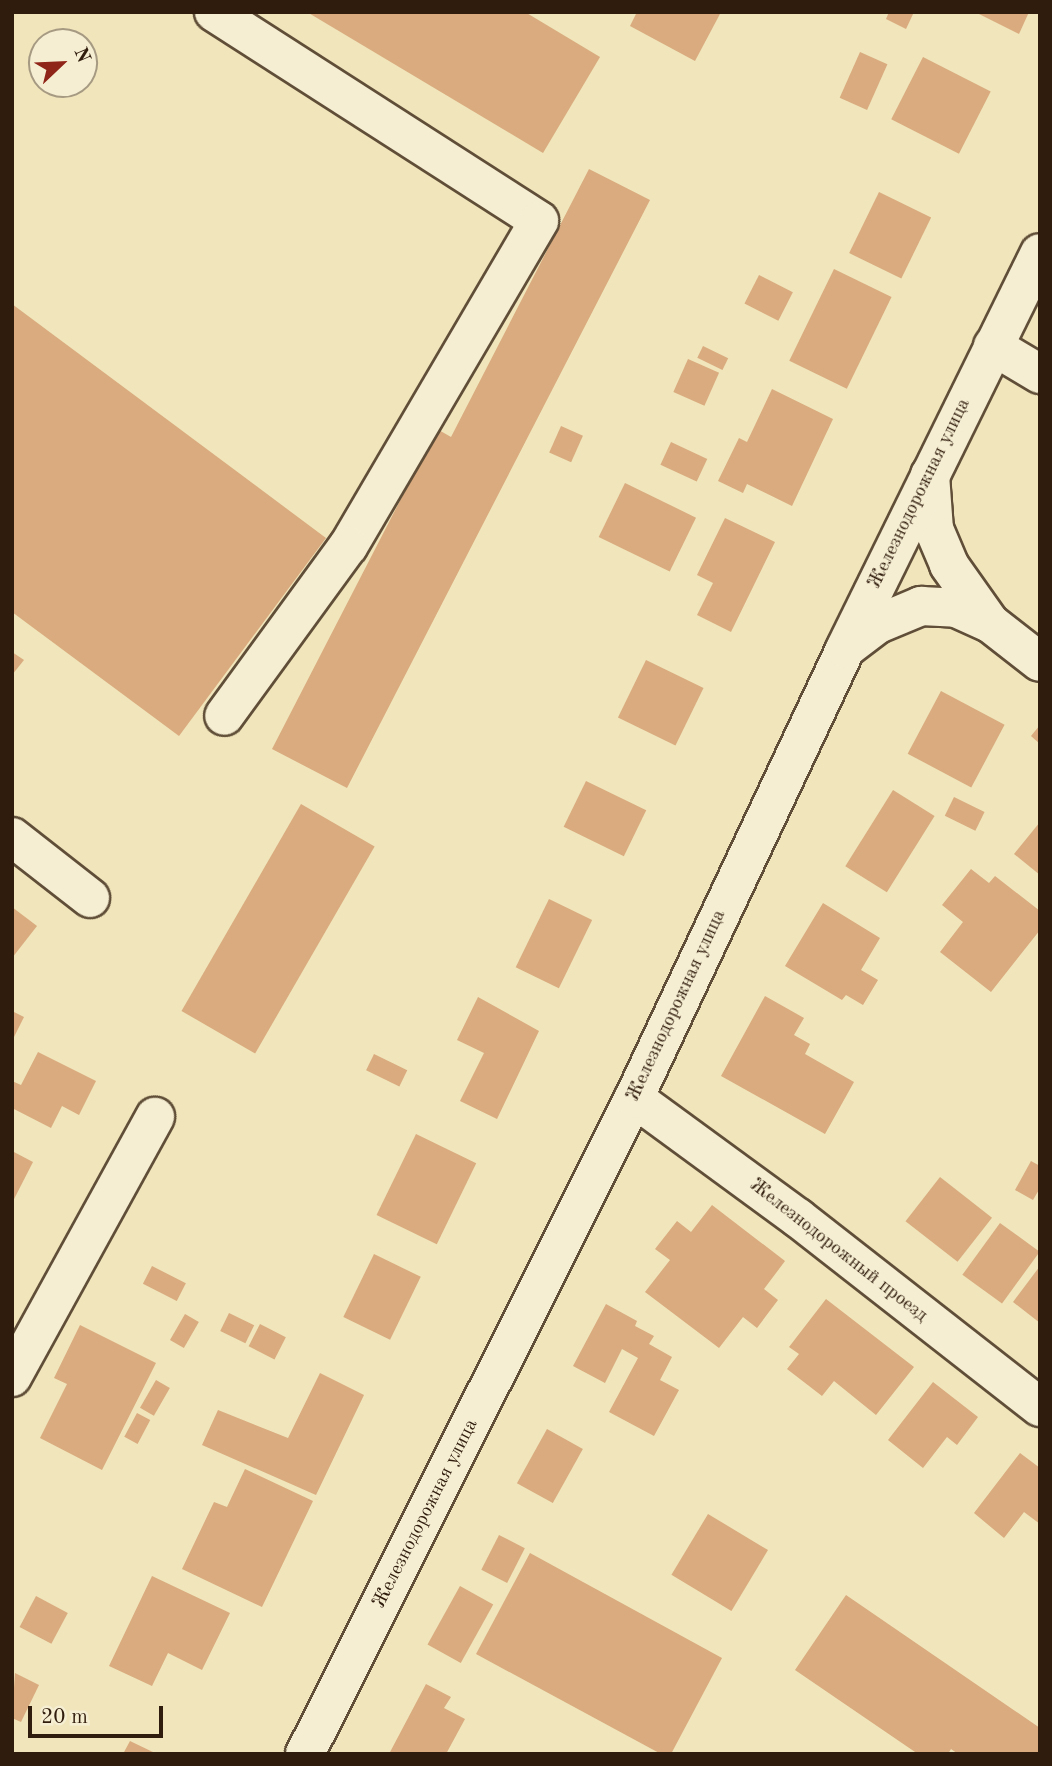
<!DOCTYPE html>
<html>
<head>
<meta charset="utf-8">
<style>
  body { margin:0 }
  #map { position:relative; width:1052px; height:1766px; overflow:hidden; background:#f0e5bb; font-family:"Old Standard TT",serif }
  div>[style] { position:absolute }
  .building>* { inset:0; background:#d9ab7e; transform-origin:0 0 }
  .roads { filter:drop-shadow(2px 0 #604e38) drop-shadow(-2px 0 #604e38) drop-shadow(0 2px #604e38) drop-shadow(0 -2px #604e38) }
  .minor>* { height:38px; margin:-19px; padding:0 19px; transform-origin:19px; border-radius:19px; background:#f5eed3 }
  span { translate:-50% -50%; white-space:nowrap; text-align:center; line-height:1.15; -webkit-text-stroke:6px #f5eed3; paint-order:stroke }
  .street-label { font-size:19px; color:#301c0c }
  .frame { position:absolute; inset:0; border:14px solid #301c0c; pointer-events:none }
  .north { position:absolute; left:28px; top:28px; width:70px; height:70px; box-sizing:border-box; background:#f5eed3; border:2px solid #a69a83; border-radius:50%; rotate:67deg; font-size:19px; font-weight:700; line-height:28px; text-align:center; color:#301c0c }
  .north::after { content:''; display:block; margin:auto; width:24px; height:32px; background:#8f2418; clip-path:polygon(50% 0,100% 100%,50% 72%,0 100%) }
  .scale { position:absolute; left:28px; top:1706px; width:135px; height:32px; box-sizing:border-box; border:4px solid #301c0c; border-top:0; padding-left:9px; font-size:21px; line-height:24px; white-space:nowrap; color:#301c0c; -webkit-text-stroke:5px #f5eed3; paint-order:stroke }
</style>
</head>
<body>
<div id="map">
  <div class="building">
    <i style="clip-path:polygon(307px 12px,525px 12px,600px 57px,543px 153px)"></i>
    <i style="clip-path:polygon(637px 12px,721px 12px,695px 61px,630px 26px)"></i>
    <i style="clip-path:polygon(889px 12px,914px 12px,906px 29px,886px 19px)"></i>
    <i style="clip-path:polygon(975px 12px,1029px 12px,1019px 34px)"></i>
    <i style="left:860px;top:52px;width:30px;height:50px;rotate:24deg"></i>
    <i style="left:923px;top:57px;width:76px;height:70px;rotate:27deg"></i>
    <i style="clip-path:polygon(589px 169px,650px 200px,347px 788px,272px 749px,437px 429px,451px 437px)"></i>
    <i style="left:879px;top:192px;width:58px;height:68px;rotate:26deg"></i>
    <i style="left:834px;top:269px;width:64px;height:102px;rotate:26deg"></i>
    <i style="left:759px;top:275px;width:38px;height:32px;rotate:27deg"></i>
    <i style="clip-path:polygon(12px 304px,326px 538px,179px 736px,12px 612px)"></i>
    <i style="left:703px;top:346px;width:28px;height:13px;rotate:26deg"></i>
    <i style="left:688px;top:359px;width:34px;height:36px;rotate:24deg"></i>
    <i style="clip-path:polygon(772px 389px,833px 419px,792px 506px,747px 484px,743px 493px,718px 481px,739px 438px,747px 442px)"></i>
    <i style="left:561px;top:426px;width:24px;height:29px;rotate:24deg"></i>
    <i style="left:671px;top:442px;width:40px;height:25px;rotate:25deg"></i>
    <i style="left:625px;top:483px;width:79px;height:60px;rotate:26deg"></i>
    <i style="clip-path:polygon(725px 518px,775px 542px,731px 632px,697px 615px,713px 583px,697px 575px)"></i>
    <i style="clip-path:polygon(12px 652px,24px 660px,12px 675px)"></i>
    <i style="left:646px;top:660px;width:64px;height:64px;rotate:26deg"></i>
    <i style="left:941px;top:691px;width:72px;height:71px;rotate:28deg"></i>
    <i style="clip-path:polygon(1040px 725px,1040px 744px,1031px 736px)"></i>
    <i style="left:586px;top:781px;width:67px;height:51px;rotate:26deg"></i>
    <i style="left:893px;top:790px;width:49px;height:90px;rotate:32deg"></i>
    <i style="left:954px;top:797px;width:34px;height:21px;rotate:26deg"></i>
    <i style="left:301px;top:804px;width:85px;height:239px;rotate:30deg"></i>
    <i style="clip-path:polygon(1040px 822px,1040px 875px,1014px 854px)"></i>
    <i style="clip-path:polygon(971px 869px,989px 883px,995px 876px,1040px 911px,1040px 930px,991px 992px,940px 952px,963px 922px,942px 905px)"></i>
    <i style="left:549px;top:899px;width:48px;height:76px;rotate:26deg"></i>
    <i style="clip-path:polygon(823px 903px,880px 938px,861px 970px,878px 980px,863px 1005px,846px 995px,842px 1000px,785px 966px)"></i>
    <i style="clip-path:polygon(12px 907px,37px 926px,12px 958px)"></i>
    <i style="clip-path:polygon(765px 996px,804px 1018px,794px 1035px,810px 1044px,805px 1054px,854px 1082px,825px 1134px,721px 1076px)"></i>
    <i style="clip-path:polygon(478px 997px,539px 1031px,497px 1119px,460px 1101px,484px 1053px,457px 1040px)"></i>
    <i style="clip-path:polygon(12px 1011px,24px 1017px,12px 1041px)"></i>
    <i style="clip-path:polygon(38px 1052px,96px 1081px,79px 1115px,62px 1106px,51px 1128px,12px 1108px,12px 1081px,21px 1085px)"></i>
    <i style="left:374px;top:1054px;width:37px;height:18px;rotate:26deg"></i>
    <i style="left:416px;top:1134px;width:67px;height:90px;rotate:26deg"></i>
    <i style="clip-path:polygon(12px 1151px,33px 1162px,12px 1203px)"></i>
    <i style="clip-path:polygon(1031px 1161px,1040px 1166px,1040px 1188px,1033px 1200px,1015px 1190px)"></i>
    <i style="left:940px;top:1177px;width:66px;height:56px;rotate:38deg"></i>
    <i style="clip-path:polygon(712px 1205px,785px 1261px,764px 1289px,778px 1300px,757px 1328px,743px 1317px,719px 1348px,645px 1292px,670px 1260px,655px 1249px,677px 1221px,691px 1232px)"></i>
    <i style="left:1000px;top:1223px;width:49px;height:64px;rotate:36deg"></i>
    <i style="left:374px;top:1254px;width:52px;height:70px;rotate:26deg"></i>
    <i style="left:152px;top:1266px;width:38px;height:20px;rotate:27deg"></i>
    <i style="clip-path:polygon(1040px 1266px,1040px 1323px,1013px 1302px)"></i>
    <i style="clip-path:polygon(826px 1299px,914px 1367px,876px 1415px,834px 1381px,822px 1396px,787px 1369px,799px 1354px,789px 1347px)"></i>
    <i style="clip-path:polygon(606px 1304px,637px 1321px,635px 1326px,654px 1336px,649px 1344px,672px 1357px,660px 1380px,679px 1390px,654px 1436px,609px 1412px,638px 1358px,622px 1349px,605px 1383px,573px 1366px)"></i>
    <i style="left:229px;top:1313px;width:28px;height:20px;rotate:26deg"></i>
    <i style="left:185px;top:1314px;width:16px;height:30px;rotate:30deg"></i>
    <i style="left:260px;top:1324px;width:29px;height:25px;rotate:27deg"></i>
    <i style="clip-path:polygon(80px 1325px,156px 1363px,102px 1470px,40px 1438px,67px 1384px,54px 1378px)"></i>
    <i style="clip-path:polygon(320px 1373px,364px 1395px,316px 1495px,202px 1445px,218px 1410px,288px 1438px)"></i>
    <i style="left:156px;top:1380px;width:16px;height:32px;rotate:30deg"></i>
    <i style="clip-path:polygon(933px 1382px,978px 1417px,957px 1445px,947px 1437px,923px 1468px,888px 1440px)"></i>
    <i style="left:137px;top:1413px;width:15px;height:27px;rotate:28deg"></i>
    <i style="left:547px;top:1429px;width:41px;height:62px;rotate:29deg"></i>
    <i style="clip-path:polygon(1020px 1453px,1040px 1468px,1040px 1524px,1024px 1512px,1004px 1538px,974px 1513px)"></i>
    <i style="clip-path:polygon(245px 1469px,313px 1501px,262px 1607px,182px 1569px,214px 1502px,227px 1507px)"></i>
    <i style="left:708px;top:1514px;width:70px;height:71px;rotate:31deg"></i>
    <i style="left:499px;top:1535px;width:29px;height:39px;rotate:27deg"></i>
    <i style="clip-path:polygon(530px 1553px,722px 1658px,671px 1754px,661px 1754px,476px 1654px)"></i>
    <i style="clip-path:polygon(152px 1576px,230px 1613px,202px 1670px,168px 1653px,152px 1686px,109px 1666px)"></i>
    <i style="left:460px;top:1586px;width:38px;height:67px;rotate:29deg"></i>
    <i style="clip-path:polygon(846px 1595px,1040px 1728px,1040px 1754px,958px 1754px,951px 1749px,948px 1754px,918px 1754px,795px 1670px)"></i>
    <i style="left:36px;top:1596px;width:36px;height:35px;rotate:28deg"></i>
    <i style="clip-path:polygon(15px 1673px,39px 1685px,21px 1722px,12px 1718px)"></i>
    <i style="clip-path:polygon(426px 1684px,451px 1697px,444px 1708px,465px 1719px,446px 1754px,389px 1754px)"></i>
    <i style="clip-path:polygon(130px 1741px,157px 1754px,123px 1754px)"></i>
  </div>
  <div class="roads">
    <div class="minor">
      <i style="left:214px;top:12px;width:386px;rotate:32.7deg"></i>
      <i style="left:539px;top:221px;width:377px;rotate:120.4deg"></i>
      <i style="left:348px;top:546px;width:210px;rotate:126.1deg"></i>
      <i style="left:993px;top:346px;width:55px;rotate:30.8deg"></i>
      <i style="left:930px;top:475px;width:54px;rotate:85.8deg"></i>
      <i style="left:934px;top:529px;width:39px;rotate:67deg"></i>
      <i style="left:949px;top:565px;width:71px;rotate:54.7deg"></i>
      <i style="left:990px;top:623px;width:63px;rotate:38deg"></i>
      <i style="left:846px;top:648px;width:40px;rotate:-37deg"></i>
      <i style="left:878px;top:624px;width:47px;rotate:-22.7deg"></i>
      <i style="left:921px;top:606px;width:35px;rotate:3deg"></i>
      <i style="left:956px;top:608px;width:37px;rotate:24deg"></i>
      <i style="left:12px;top:837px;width:99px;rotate:38deg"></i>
      <i style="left:634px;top:1098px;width:203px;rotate:36.2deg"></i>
      <i style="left:798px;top:1218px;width:307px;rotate:38deg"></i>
      <i style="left:12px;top:1377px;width:297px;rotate:-61.2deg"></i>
      <i style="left:305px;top:1754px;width:734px;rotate:-63.37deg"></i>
      <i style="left:634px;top:1098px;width:496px;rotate:-64.8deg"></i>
      <i style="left:845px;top:649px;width:441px;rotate:-63.8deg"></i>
    </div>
  </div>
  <div class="street-label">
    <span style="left:920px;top:494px;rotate:-64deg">Железнодорожная улица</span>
    <span style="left:677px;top:1006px;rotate:-65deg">Железнодорожная улица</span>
    <span style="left:838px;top:1251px;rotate:38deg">Железнодорожный проезд</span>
    <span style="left:426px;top:1514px;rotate:-63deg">Железнодорожная улица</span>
  </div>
  <div class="frame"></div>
  <div class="north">N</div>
  <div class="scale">20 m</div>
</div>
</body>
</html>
